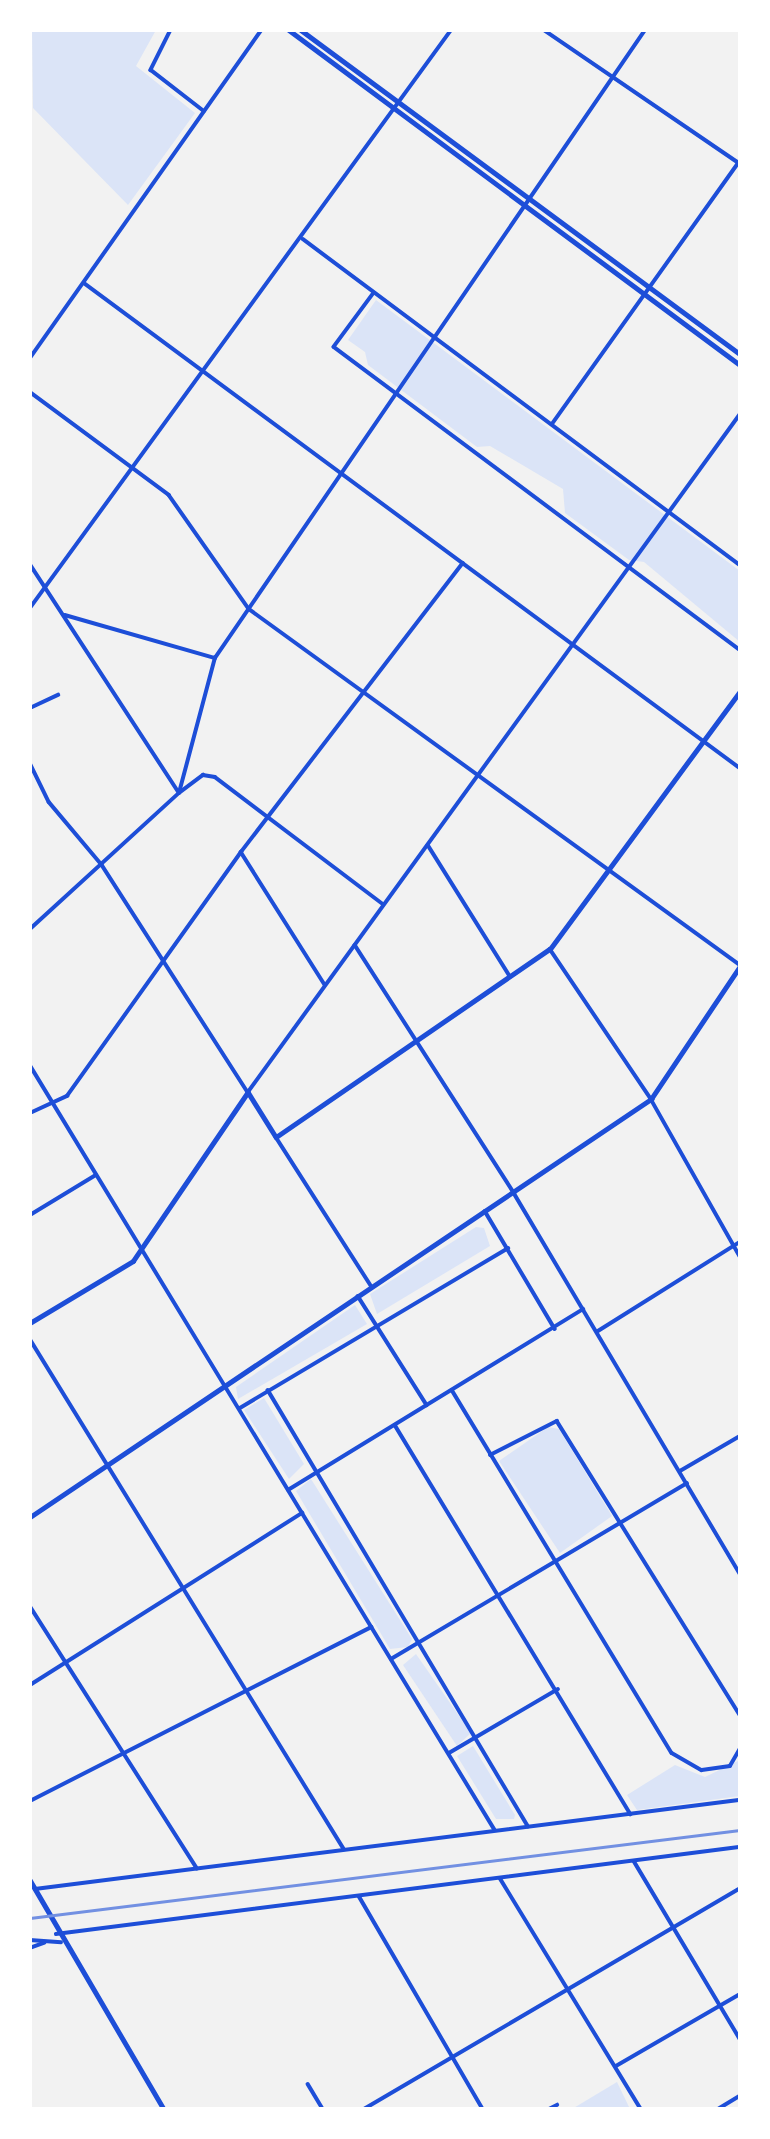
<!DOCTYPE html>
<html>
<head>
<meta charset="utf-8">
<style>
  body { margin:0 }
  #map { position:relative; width:770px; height:2139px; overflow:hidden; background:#f2f2f2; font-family:"Titillium Web",sans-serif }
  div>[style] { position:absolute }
  .green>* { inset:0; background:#dbe4f7 }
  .minor>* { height:3.5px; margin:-1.75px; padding:0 1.75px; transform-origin:1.75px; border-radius:1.75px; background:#1d4ed8 }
  .tertiary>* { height:4.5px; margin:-2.25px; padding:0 2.25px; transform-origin:2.25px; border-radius:2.25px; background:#1d4ed8 }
  .rail>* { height:2.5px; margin:-1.25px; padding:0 1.25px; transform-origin:1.25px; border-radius:1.25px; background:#7290e2 }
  span { translate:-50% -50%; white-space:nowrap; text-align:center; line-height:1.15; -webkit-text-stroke:7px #fff; paint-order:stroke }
  .frame { position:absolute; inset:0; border:32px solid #fff; pointer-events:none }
</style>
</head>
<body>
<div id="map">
  <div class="green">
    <i style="clip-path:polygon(32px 30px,156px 30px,136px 66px,195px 113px,128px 205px,33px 108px)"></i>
    <i style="clip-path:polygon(376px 300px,740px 571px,740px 642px,644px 562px,629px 560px,565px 513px,563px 489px,490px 446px,477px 447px,368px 365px,365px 352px,348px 340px)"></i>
    <i style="clip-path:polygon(476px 1227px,484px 1228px,490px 1246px,377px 1314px,370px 1294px)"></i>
    <i style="clip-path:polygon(355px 1305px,367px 1324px,238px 1399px,236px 1387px)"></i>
    <i style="clip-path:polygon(264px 1398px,304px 1464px,289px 1479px,244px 1410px)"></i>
    <i style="clip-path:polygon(548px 1427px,559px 1429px,612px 1516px,560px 1553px,499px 1461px)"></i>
    <i style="clip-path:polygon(311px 1479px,412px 1639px,408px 1647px,390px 1649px,296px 1491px)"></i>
    <i style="clip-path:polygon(416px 1654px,471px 1733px,457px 1746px,403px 1665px)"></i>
    <i style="clip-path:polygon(473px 1746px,515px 1815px,514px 1819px,496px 1819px,457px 1756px)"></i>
    <i style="clip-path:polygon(740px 1760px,740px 1796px,637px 1810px,627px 1795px,675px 1765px,705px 1777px)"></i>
    <i style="clip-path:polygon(617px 2082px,630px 2109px,572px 2109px)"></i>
  </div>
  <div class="minor">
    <i style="left:171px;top:30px;width:45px;rotate:116.6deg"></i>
    <i style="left:151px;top:70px;width:67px;rotate:37.7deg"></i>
    <i style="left:544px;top:30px;width:236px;rotate:34.3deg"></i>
    <i style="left:303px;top:239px;width:545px;rotate:36.72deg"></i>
    <i style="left:84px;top:283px;width:816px;rotate:36.48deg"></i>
    <i style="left:374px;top:293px;width:67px;rotate:126.5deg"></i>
    <i style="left:334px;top:347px;width:507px;rotate:36.73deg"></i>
    <i style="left:30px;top:358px;width:401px;rotate:-54.8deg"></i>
    <i style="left:30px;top:392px;width:173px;rotate:36.5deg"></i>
    <i style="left:169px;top:495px;width:139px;rotate:54.9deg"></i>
    <i style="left:249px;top:609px;width:606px;rotate:35.94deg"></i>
    <i style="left:552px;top:424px;width:324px;rotate:-54.5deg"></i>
    <i style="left:30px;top:564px;width:273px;rotate:56.9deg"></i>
    <i style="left:179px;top:793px;width:30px;rotate:-37deg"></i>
    <i style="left:203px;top:775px;width:12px;rotate:9deg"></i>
    <i style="left:215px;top:777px;width:211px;rotate:37.1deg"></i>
    <i style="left:30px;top:608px;width:715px;rotate:-53.93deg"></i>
    <i style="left:65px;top:615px;width:156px;rotate:16deg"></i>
    <i style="left:30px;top:708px;width:31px;rotate:-25deg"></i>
    <i style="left:30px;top:763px;width:43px;rotate:64deg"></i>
    <i style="left:49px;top:802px;width:82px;rotate:49.9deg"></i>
    <i style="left:102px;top:865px;width:270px;rotate:57.3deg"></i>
    <i style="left:248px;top:1092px;width:838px;rotate:-54.03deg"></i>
    <i style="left:428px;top:845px;width:155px;rotate:58deg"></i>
    <i style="left:241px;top:852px;width:157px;rotate:57.7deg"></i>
    <i style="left:30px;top:929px;width:202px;rotate:-42.4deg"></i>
    <i style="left:179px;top:793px;width:140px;rotate:-75.1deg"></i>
    <i style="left:215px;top:658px;width:761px;rotate:-55.6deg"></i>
    <i style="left:355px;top:945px;width:295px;rotate:57.3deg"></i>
    <i style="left:514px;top:1193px;width:443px;rotate:59.3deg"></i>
    <i style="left:550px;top:949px;width:181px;rotate:56deg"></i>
    <i style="left:651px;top:1099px;width:180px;rotate:60.5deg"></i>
    <i style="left:30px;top:1065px;width:895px;rotate:58.71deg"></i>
    <i style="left:30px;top:1113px;width:41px;rotate:-24.7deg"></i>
    <i style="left:67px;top:1096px;width:300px;rotate:-54.5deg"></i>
    <i style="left:241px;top:852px;width:364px;rotate:-52.5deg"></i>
    <i style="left:276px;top:1137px;width:178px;rotate:57.4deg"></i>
    <i style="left:485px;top:1211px;width:137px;rotate:59.3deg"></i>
    <i style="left:30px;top:1215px;width:77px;rotate:-31.2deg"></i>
    <i style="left:358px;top:1296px;width:129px;rotate:57.7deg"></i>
    <i style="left:598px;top:1331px;width:168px;rotate:-32.1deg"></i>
    <i style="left:30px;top:1339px;width:599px;rotate:58.38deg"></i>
    <i style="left:268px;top:1390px;width:508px;rotate:59.19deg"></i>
    <i style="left:452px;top:1390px;width:424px;rotate:58.8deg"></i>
    <i style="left:672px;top:1753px;width:34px;rotate:30deg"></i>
    <i style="left:702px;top:1770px;width:28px;rotate:-8deg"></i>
    <i style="left:730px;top:1766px;width:20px;rotate:-60deg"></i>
    <i style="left:240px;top:1408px;width:312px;rotate:-30.8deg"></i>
    <i style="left:395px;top:1425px;width:455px;rotate:58.8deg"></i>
    <i style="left:490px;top:1455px;width:75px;rotate:-26.9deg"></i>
    <i style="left:557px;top:1421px;width:346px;rotate:58.1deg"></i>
    <i style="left:680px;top:1471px;width:69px;rotate:-30.3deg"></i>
    <i style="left:288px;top:1490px;width:346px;rotate:-31.5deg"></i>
    <i style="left:30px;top:1606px;width:311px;rotate:57.5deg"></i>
    <i style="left:391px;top:1659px;width:344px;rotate:-30.7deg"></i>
    <i style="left:30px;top:1685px;width:322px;rotate:-32.3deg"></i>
    <i style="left:449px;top:1753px;width:126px;rotate:-30.4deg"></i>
    <i style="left:30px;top:1801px;width:383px;rotate:-27deg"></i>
    <i style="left:634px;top:1861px;width:207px;rotate:59.2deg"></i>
    <i style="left:500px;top:1878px;width:271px;rotate:58.6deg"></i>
    <i style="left:35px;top:1889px;width:711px;rotate:-7.2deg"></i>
    <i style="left:359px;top:1896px;width:246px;rotate:59.8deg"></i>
    <i style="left:56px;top:1934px;width:690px;rotate:-7.25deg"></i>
    <i style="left:30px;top:1940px;width:31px;rotate:4deg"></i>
    <i style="left:30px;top:1948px;width:15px;rotate:-20deg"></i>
    <i style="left:616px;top:2066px;width:143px;rotate:-30.1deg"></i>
    <i style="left:308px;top:2084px;width:29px;rotate:59deg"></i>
    <i style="left:364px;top:2109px;width:436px;rotate:-30.4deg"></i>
    <i style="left:549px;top:2109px;width:9px;rotate:-27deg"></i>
    <i style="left:718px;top:2109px;width:26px;rotate:-31deg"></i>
  </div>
  <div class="tertiary">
    <i style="left:289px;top:30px;width:562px;rotate:36.6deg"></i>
    <i style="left:301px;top:30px;width:546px;rotate:36.43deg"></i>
    <i style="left:30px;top:1323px;width:120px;rotate:-31deg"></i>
    <i style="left:133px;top:1261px;width:204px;rotate:-55.8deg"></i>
    <i style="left:248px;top:1092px;width:53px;rotate:58.1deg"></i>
    <i style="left:276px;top:1137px;width:332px;rotate:-34.5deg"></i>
    <i style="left:550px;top:949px;width:320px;rotate:-53.6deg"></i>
    <i style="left:30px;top:1517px;width:749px;rotate:-33.94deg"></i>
    <i style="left:651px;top:1099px;width:160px;rotate:-56.2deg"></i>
    <i style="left:30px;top:1880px;width:265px;rotate:59.7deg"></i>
  </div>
  <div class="rail">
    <i style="left:30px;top:1918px;width:715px;rotate:-7.07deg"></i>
  </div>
  <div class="frame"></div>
</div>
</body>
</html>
